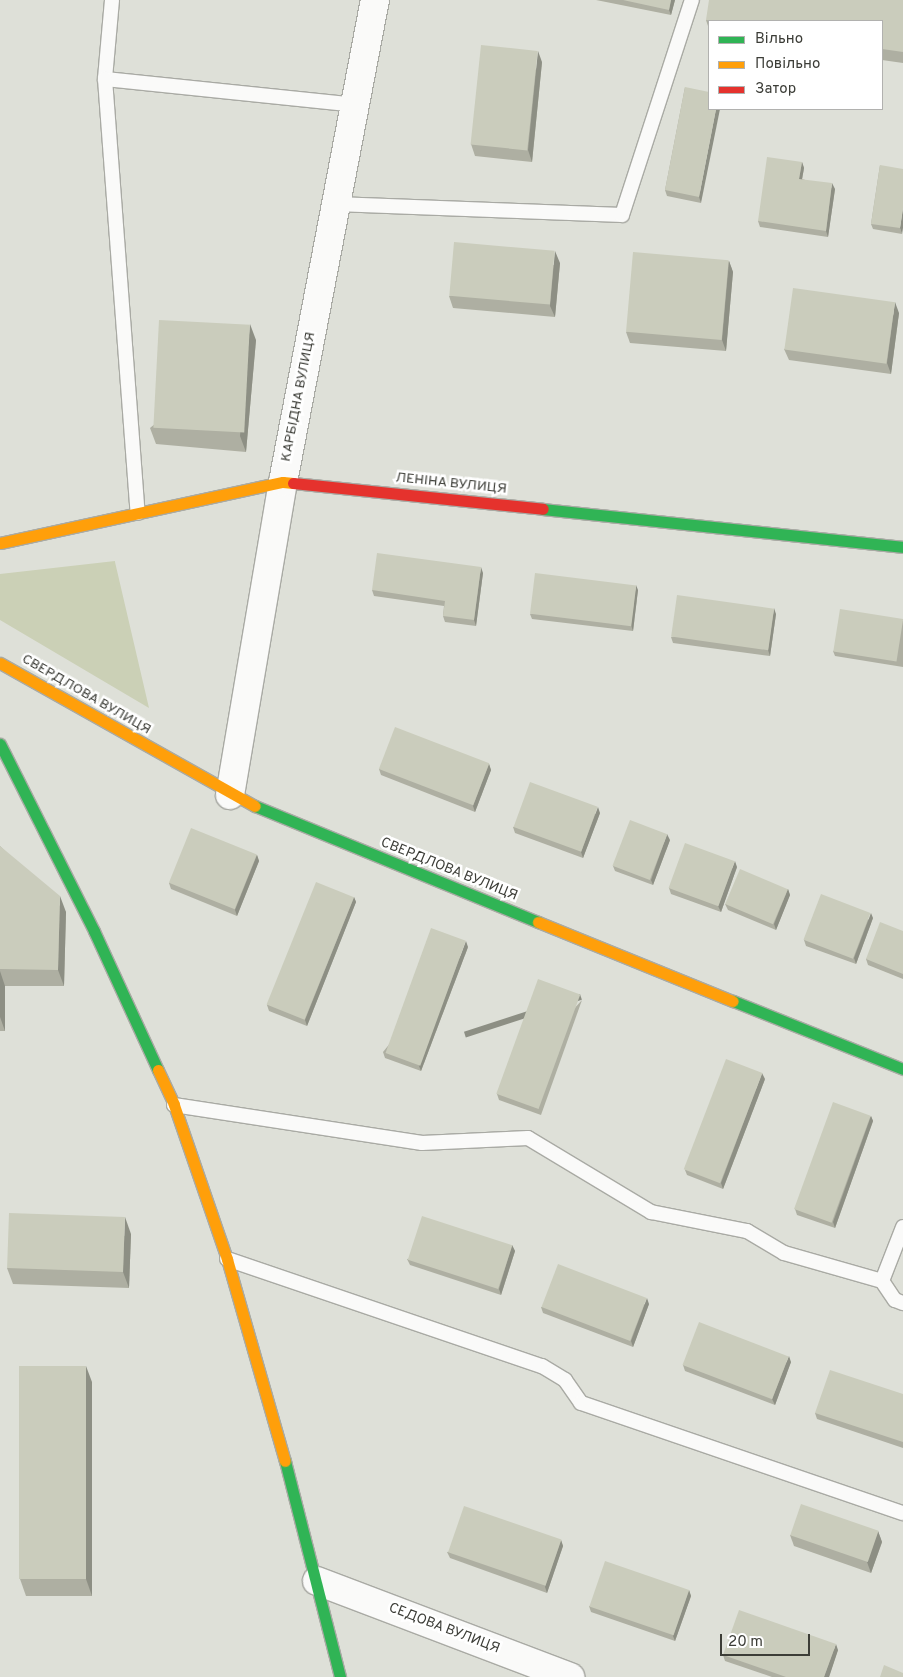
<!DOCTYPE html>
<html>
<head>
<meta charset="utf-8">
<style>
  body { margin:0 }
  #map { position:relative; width:903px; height:1677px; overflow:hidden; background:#dee0d8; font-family:Overpass,sans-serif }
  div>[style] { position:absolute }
  .green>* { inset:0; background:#cbd0b6 }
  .roads { filter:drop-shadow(1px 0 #a9aaa4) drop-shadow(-1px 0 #a9aaa4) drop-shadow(0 1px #a9aaa4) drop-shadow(0 -1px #a9aaa4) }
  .lane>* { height:14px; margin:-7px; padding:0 7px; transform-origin:7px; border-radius:7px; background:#fafaf9 }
  .street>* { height:28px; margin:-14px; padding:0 14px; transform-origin:14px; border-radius:14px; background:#fafaf9 }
  .fast>* { height:11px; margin:-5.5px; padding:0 5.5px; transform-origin:5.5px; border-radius:5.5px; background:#30b455 }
  .slow>* { height:11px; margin:-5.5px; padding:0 5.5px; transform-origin:5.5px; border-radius:5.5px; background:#ff9f0a }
  .jam>* { height:11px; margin:-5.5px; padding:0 5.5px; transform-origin:5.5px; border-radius:5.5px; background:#e5322d }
  .wall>* { inset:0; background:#aeafa2 }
  .shaded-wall>* { inset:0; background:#8d8f84; transform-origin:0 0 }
  .building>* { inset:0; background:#caccbc; transform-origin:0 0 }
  span { translate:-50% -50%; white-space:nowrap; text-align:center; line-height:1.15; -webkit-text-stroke:5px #fff; paint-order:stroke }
  .street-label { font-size:14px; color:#3c3d37 }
  .legend { position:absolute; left:708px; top:20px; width:175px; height:90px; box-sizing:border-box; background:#fff; border:1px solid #b1b1af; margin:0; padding:6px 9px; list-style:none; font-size:15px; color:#3c3d37 }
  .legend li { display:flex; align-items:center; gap:10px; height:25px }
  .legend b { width:25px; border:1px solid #b1b1af }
  .scale { position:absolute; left:720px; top:1634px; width:90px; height:22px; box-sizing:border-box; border:2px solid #3c3d37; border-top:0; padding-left:6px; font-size:15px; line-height:18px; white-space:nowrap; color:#3c3d37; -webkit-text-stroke:4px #fff; paint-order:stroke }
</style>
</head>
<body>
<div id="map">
  <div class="green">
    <i style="clip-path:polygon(115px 561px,115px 562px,149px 708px,0 620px,0 574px)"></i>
  </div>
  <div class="roads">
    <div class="lane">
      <i style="left:112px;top:0;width:79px;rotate:95.1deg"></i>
      <i style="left:105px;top:79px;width:251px;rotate:5.9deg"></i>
      <i style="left:105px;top:79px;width:435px;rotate:85.7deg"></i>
      <i style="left:336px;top:204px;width:286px;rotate:2.2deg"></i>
      <i style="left:622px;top:215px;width:226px;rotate:-72deg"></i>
      <i style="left:174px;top:1105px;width:251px;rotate:8.7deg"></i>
      <i style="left:422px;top:1143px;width:106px;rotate:-2.7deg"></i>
      <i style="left:528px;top:1138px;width:144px;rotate:31deg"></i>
      <i style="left:651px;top:1212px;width:98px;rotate:11.2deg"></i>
      <i style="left:747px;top:1231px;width:43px;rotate:30.7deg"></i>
      <i style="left:784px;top:1253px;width:102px;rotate:15.9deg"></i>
      <i style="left:882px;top:1281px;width:23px;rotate:56deg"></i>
      <i style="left:895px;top:1300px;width:9px;rotate:21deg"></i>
      <i style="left:227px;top:1259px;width:333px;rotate:18.8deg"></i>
      <i style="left:542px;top:1366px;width:27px;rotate:31deg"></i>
      <i style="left:565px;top:1380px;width:28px;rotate:55deg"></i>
      <i style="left:581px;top:1403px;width:340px;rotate:18.9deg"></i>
      <i style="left:882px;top:1281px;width:58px;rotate:-68.7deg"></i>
    </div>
    <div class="street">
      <i style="left:230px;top:795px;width:317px;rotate:-80.4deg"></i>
      <i style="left:283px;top:482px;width:491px;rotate:-79.2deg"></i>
      <i style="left:317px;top:1581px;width:271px;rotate:20.8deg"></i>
    </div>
    <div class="fast">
      <i style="left:543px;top:509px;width:362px;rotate:6deg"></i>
      <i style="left:0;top:744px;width:209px;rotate:63.3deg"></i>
      <i style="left:94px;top:931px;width:153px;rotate:65.3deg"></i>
      <i style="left:255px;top:806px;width:306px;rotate:22.3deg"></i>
      <i style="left:733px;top:1001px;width:183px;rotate:21.8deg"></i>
      <i style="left:285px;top:1461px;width:223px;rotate:75.7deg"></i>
    </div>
    <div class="slow">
      <i style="left:0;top:543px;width:289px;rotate:-12.2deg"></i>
      <i style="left:283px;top:482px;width:10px;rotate:6deg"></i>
      <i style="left:0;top:663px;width:292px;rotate:29.3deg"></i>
      <i style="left:538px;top:922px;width:210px;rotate:22.1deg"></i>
      <i style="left:158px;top:1070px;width:38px;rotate:65deg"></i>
      <i style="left:174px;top:1105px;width:163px;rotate:71deg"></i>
      <i style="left:227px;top:1259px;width:210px;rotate:74deg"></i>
    </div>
    <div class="jam">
      <i style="left:293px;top:483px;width:251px;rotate:5.9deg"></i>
    </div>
  </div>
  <div class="wall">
    <i style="clip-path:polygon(596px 0,675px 0,671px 15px)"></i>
    <i style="clip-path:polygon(903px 0,903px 63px,882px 60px,882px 21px,709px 21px,709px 29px,706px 20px)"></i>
    <i style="clip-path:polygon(542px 62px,532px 162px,475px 156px,471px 144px)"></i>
    <i style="clip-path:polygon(685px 87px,701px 203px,667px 196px,665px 190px)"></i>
    <i style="clip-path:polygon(802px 162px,804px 168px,802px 179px,835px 189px,828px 237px,760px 227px,758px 221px)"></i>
    <i style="clip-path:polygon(880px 165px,902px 234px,873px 229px,871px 224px)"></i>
    <i style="clip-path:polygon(729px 261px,733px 272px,726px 351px,630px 343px,626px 332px)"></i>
    <i style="clip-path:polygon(560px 263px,555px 317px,453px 308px,449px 296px)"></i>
    <i style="clip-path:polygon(899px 313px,891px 374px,789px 360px,784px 349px)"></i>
    <i style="clip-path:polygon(256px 340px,246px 452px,156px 444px,150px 428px)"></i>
    <i style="clip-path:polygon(483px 573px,476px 626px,445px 622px,443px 616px,444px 606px,374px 596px,372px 590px)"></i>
    <i style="clip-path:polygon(638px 590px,633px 631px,532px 619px,530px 614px)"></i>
    <i style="clip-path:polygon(776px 614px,770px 656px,673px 643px,671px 637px)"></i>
    <i style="clip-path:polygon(903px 619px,903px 667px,835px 656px,833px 651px)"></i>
    <i style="clip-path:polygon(489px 764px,491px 770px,475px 812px,381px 775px,379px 769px)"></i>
    <i style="clip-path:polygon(600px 813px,583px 858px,515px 833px,513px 827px)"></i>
    <i style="clip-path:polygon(670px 840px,653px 885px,615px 871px,613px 866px)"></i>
    <i style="clip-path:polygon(0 846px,66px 912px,64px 986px,5px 986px,5px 1031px,0 1031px)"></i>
    <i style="clip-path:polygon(257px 855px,259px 861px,237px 916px,171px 889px,169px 883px)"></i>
    <i style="clip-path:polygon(737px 867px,721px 912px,671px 894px,669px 888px)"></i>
    <i style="clip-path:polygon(788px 889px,790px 895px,776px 930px,728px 910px,725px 904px)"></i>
    <i style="clip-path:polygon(354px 897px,356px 902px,307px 1026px,269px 1011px,267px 1005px)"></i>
    <i style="clip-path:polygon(873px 918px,856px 964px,806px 946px,804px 940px)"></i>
    <i style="clip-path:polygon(903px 931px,903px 979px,868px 965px,866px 959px)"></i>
    <i style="clip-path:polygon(468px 947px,421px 1071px,385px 1058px,383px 1052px)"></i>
    <i style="clip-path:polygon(582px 1000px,541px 1115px,499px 1100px,497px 1094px)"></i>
    <i style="clip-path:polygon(765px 1079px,723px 1189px,687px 1175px,685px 1170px)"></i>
    <i style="clip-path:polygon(871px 1116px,873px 1121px,835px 1228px,797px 1215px,795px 1209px)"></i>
    <i style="clip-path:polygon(131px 1234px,129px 1288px,13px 1284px,7px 1268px)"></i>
    <i style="clip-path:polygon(512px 1245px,515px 1251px,501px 1295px,410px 1265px,407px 1259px)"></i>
    <i style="clip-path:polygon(649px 1304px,633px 1347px,543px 1313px,541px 1307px)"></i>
    <i style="clip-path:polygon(791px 1362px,775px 1405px,685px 1371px,683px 1365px)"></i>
    <i style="clip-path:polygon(92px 1382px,92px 1596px,26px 1596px,20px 1579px)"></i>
    <i style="clip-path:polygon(903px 1394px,903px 1448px,817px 1419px,815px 1413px)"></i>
    <i style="clip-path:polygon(878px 1531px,882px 1542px,871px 1573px,794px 1546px,790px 1535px)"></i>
    <i style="clip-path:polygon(561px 1540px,563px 1546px,547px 1593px,450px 1558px,447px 1552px)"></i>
    <i style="clip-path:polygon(689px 1590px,691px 1596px,675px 1641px,591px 1612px,589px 1606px)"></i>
    <i style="clip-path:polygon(838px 1650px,829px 1677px,772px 1677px,725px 1661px,723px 1655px)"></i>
  </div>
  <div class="shaded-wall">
    <i style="clip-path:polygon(671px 0,675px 0,671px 15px,669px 10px)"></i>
    <i style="clip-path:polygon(538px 51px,542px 62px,532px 162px,528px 150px)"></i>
    <i style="clip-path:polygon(716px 109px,720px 109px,701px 203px,699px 197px)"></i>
    <i style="clip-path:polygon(802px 162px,804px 168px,801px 185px,799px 179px)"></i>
    <i style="clip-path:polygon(832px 183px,835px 189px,828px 237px,826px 231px)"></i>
    <i style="clip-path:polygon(903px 208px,903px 228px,902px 234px,900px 228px)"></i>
    <i style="clip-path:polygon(555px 251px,560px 263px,555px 317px,550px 306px)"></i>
    <i style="clip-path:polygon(729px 261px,733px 272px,726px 351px,722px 340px)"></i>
    <i style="clip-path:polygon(895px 302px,899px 313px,891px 374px,887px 363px)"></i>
    <i style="clip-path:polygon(250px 324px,256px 340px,246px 452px,240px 436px)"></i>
    <i style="clip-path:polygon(481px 567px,483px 573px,476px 626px,474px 620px)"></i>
    <i style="clip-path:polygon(636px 585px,638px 590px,633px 631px,631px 625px)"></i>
    <i style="clip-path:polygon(774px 608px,776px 614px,770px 656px,768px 650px)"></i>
    <i style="clip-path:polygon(489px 764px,491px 770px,475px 812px,473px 806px)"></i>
    <i style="clip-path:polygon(598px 807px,600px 813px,583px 858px,581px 852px)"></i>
    <i style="clip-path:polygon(667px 834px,670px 840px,653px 885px,651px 880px)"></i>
    <i style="clip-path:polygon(257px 855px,259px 861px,237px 916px,235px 910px)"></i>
    <i style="clip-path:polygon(735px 861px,737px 867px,721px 912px,718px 906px)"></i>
    <i style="clip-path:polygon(788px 889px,790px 895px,776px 930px,774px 924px)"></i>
    <i style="clip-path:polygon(60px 896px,66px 912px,64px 986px,58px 970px)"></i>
    <i style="clip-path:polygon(354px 897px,356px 902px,307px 1026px,305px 1020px)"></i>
    <i style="clip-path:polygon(871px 913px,873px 918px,856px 964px,854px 958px)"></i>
    <i style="clip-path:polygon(466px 941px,468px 947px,421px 1071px,419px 1066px)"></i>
    <i style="clip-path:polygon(0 971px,5px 986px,5px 1031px,0 1017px)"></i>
    <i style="left:580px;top:994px;width:6px;height:122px;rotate:72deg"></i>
    <i style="clip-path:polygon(762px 1073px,765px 1079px,723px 1189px,721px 1183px)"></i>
    <i style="clip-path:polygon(871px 1116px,873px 1121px,835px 1228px,833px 1222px)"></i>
    <i style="clip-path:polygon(125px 1217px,131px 1234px,129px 1288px,123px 1272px)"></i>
    <i style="clip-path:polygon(512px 1245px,515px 1251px,501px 1295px,499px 1289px)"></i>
    <i style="clip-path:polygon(647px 1298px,649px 1304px,633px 1347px,631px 1341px)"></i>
    <i style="clip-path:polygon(789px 1356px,791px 1362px,775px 1405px,772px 1399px)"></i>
    <i style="clip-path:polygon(86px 1366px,92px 1382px,92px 1596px,86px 1579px)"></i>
    <i style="clip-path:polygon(878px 1531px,882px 1542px,871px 1573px,867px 1562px)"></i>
    <i style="clip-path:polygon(561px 1540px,563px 1546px,547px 1593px,545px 1587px)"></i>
    <i style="clip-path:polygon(689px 1590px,691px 1596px,675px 1641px,673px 1636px)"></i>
    <i style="clip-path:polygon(836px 1644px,838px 1650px,829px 1677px,824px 1677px)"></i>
  </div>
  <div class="building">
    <i style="clip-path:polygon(623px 0,671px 0,669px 10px)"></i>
    <i style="clip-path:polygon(709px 0,903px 0,903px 52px,882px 49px,882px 21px,713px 21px,706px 20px)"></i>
    <i style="left:481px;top:45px;width:57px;height:100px;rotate:6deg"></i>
    <i style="clip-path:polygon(685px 87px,709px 92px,709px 109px,716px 109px,699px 197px,665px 190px)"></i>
    <i style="clip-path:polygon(767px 157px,802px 162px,799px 179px,832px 183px,826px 231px,758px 221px)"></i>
    <i style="clip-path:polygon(880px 165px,903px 169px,903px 208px,900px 228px,871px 224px)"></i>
    <i style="left:454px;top:242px;width:101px;height:54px;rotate:5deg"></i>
    <i style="left:633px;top:252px;width:96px;height:80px;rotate:5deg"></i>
    <i style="left:793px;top:288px;width:103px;height:62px;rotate:8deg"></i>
    <i style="left:159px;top:320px;width:91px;height:108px;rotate:3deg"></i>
    <i style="clip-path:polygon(377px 553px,481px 567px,474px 620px,443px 616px,445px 601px,372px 590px)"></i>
    <i style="left:535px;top:573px;width:102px;height:41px;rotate:7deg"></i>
    <i style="left:677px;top:595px;width:98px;height:42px;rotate:8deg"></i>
    <i style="left:840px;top:609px;width:64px;height:43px;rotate:9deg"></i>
    <i style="left:395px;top:727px;width:101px;height:45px;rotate:21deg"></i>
    <i style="left:530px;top:782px;width:72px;height:48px;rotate:20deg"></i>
    <i style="left:630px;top:820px;width:40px;height:49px;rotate:21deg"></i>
    <i style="left:191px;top:828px;width:71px;height:59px;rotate:22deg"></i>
    <i style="left:685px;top:843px;width:53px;height:48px;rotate:20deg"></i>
    <i style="clip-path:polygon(0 846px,60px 896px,58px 970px,0 969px)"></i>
    <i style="left:740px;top:869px;width:52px;height:38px;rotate:23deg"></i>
    <i style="left:316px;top:882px;width:41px;height:132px;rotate:22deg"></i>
    <i style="left:821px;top:894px;width:53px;height:49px;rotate:21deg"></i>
    <i style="clip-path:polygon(880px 922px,903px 931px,903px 974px,866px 959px)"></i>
    <i style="left:431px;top:928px;width:37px;height:133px;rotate:20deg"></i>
    <i style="left:538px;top:979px;width:45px;height:122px;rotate:20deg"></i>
    <i style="left:726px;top:1059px;width:39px;height:118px;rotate:21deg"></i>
    <i style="left:833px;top:1102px;width:40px;height:114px;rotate:20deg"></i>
    <i style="left:9px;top:1213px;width:116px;height:55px;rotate:2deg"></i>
    <i style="left:422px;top:1216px;width:95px;height:46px;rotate:18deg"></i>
    <i style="left:558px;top:1264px;width:95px;height:46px;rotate:21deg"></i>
    <i style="left:699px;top:1322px;width:96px;height:46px;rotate:21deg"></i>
    <i style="left:19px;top:1366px;width:67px;height:213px"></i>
    <i style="clip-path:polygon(830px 1370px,903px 1394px,903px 1442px,815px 1413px)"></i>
    <i style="left:801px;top:1504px;width:82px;height:33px;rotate:19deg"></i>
    <i style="left:464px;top:1506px;width:103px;height:49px;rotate:19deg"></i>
    <i style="left:605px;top:1561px;width:89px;height:48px;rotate:19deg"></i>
    <i style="clip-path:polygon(739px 1610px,836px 1644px,824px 1677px,786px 1677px,723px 1655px)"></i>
    <i style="clip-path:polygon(884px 1665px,903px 1673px,903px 1677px,880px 1677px)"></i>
  </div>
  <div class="street-label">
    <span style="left:299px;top:397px;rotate:-79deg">КАРБІДНА ВУЛИЦЯ</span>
    <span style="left:451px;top:484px;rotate:6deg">ЛЕНІНА ВУЛИЦЯ</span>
    <span style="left:86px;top:695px;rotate:30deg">СВЕРДЛОВА ВУЛИЦЯ</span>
    <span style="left:449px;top:870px;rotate:22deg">СВЕРДЛОВА ВУЛИЦЯ</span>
    <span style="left:444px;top:1629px;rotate:21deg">СЕДОВА ВУЛИЦЯ</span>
  </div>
  <ul class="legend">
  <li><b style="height:6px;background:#30b455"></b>Вільно</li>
  <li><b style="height:6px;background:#ff9f0a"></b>Повільно</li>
  <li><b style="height:6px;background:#e5322d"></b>Затор</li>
  </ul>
  <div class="scale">20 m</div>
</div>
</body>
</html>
